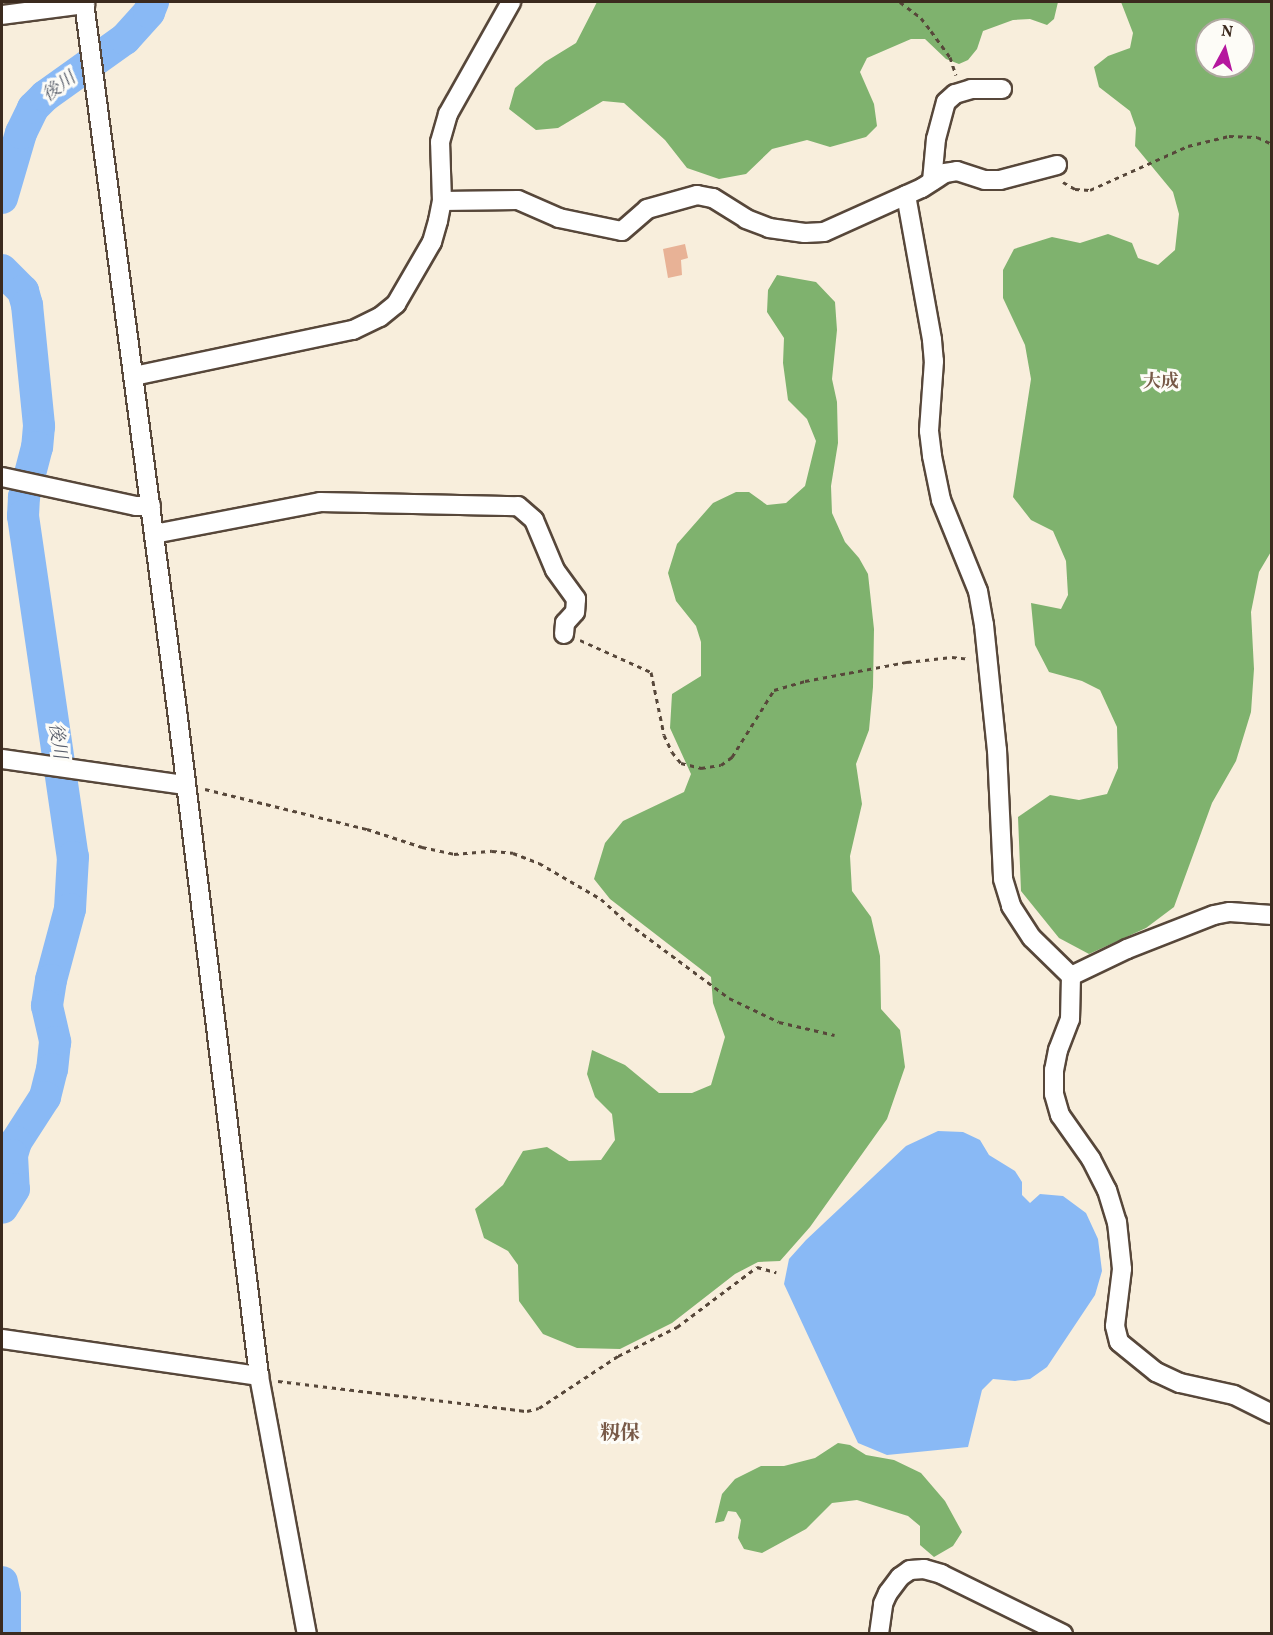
<!DOCTYPE html>
<html>
<head>
<meta charset="utf-8">
<style>
  body { margin:0 }
  #map { position:relative; width:1273px; height:1635px; overflow:hidden; background:#f8eedc; font-family:Vollkorn,"Noto Serif JP",serif }
  div>[style] { position:absolute }
  .forest>* { inset:0; background:#7fb26e }
  .water>* { inset:0; background:#89b9f5 }
  .river>* { height:32px; margin:-16px; padding:0 16px; transform-origin:16px; border-radius:16px; background:#89b9f5 }
  .building>* { inset:0; background:#e8b296 }
  .path>* { height:3px; margin-top:-1.5px; transform-origin:0; background:repeating-linear-gradient(90deg,#57473a 0 4.5px,transparent 0 9px) }
  .roads { filter:drop-shadow(2px 0 #57473a) drop-shadow(-2px 0 #57473a) drop-shadow(0 2px #57473a) drop-shadow(0 -2px #57473a) }
  .minor>* { height:18px; margin:-9px; padding:0 9px; transform-origin:9px; border-radius:9px; background:#fff }
  span { translate:-50% -50%; white-space:nowrap; text-align:center; line-height:1.15; -webkit-text-stroke:6px #fdfcf7; paint-order:stroke }
  .water-label { font-size:18px; color:#565c69; font-style:italic }
  .neighbourhood-label { font-size:18px; color:#785a48; font-weight:700 }
  .quarter-label { font-size:20px; color:#785a48; font-weight:700 }
  .frame { position:absolute; inset:0; border:3px solid #3b2a1e; pointer-events:none }
  .north { position:absolute; left:1195px; top:18px; width:60px; height:60px; box-sizing:border-box; background:#fdfcf7; border:2px solid #afa8a0; border-radius:50%; rotate:7deg; font-size:16px; font-weight:700; line-height:24px; text-align:center; color:#3b2a1e }
  .north::after { content:''; display:block; margin:auto; width:21px; height:27px; background:#b5179e; clip-path:polygon(50% 0,100% 100%,50% 72%,0 100%) }
</style>
</head>
<body>
<div id="map">
  <div class="forest">
    <i style="clip-path:polygon(597px 2px,1058px 2px,1054px 19px,1047px 25px,1030px 19px,1013px 20px,983px 31px,977px 49px,968px 60px,959px 64px,946px 59px,925px 39px,911px 39px,867px 58px,860px 72px,874px 104px,877px 126px,866px 137px,830px 147px,807px 140px,772px 149px,746px 174px,719px 179px,687px 168px,665px 140px,624px 103px,603px 101px,558px 128px,536px 130px,509px 109px,515px 88px,545px 62px,576px 43px)"></i>
    <i style="clip-path:polygon(evenodd,1121px 2px,1271px 2px,1272px 550px,1259px 572px,1251px 612px,1254px 669px,1251px 712px,1236px 761px,1212px 803px,1174px 907px,1146px 928px,1089px 954px,1059px 938px,1021px 891px,1018px 817px,1050px 795px,1079px 800px,1107px 794px,1118px 768px,1117px 727px,1100px 690px,1082px 681px,1049px 672px,1035px 645px,1031px 603px,1061px 609px,1068px 595px,1066px 561px,1053px 531px,1031px 520px,1013px 497px,1031px 379px,1025px 345px,1003px 298px,1003px 270px,1014px 249px,1052px 237px,1080px 243px,1108px 234px,1132px 243px,1138px 258px,1158px 265px,1175px 250px,1179px 214px,1173px 192px,1135px 146px,1136px 128px,1130px 111px,1099px 87px,1094px 67px,1108px 56px,1130px 48px,1133px 33px,1121px 2px,1207px 30px,1243px 30px,1243px 66px,1207px 66px,1207px 30px)"></i>
    <i style="clip-path:polygon(777px 275px,816px 282px,835px 302px,837px 330px,832px 379px,837px 402px,838px 443px,831px 486px,832px 513px,845px 542px,859px 558px,868px 574px,874px 629px,873px 687px,869px 730px,856px 764px,862px 804px,850px 856px,852px 891px,871px 917px,880px 956px,881px 1009px,900px 1030px,905px 1067px,887px 1119px,810px 1227px,780px 1261px,758px 1262px,735px 1274px,672px 1323px,620px 1349px,577px 1348px,543px 1334px,519px 1301px,518px 1265px,508px 1251px,484px 1238px,475px 1209px,503px 1185px,523px 1151px,547px 1147px,569px 1161px,601px 1160px,615px 1140px,612px 1114px,595px 1097px,587px 1074px,592px 1050px,625px 1065px,659px 1093px,692px 1093px,711px 1085px,725px 1037px,713px 1003px,711px 977px,610px 899px,594px 879px,605px 843px,623px 821px,684px 792px,691px 774px,670px 728px,672px 694px,701px 676px,701px 642px,696px 626px,676px 601px,668px 573px,677px 544px,713px 503px,736px 492px,749px 492px,767px 505px,786px 503px,805px 486px,816px 441px,807px 419px,788px 400px,783px 363px,784px 338px,767px 312px,768px 290px)"></i>
    <i style="clip-path:polygon(838px 1443px,850px 1445px,866px 1455px,894px 1460px,921px 1473px,945px 1501px,962px 1532px,953px 1546px,934px 1557px,920px 1545px,920px 1526px,908px 1516px,857px 1500px,832px 1503px,806px 1529px,762px 1553px,744px 1549px,738px 1538px,741px 1520px,736px 1512px,728px 1511px,724px 1521px,715px 1523px,722px 1494px,735px 1479px,761px 1466px,784px 1466px,815px 1458px)"></i>
  </div>
  <div class="water">
    <i style="clip-path:polygon(938px 1131px,963px 1132px,980px 1140px,989px 1155px,1015px 1171px,1022px 1182px,1022px 1195px,1030px 1203px,1040px 1194px,1063px 1196px,1086px 1213px,1098px 1239px,1102px 1271px,1095px 1295px,1047px 1367px,1030px 1379px,1015px 1381px,993px 1379px,982px 1390px,968px 1447px,887px 1455px,858px 1443px,784px 1284px,789px 1259px,806px 1240px,906px 1146px)"></i>
  </div>
  <div class="river">
    <i style="left:2px;top:198px;width:68px;rotate:-73.7deg"></i>
    <i style="left:21px;top:133px;width:28px;rotate:-64deg"></i>
    <i style="left:33px;top:108px;width:17px;rotate:-45deg"></i>
    <i style="left:45px;top:96px;width:98px;rotate:-35.5deg"></i>
    <i style="left:125px;top:39px;width:36px;rotate:-48deg"></i>
    <i style="left:149px;top:12px;width:11px;rotate:-68deg"></i>
    <i style="left:2px;top:270px;width:30px;rotate:45deg"></i>
    <i style="left:23px;top:291px;width:15px;rotate:74deg"></i>
    <i style="left:27px;top:305px;width:122px;rotate:84.3deg"></i>
    <i style="left:39px;top:426px;width:21px;rotate:95deg"></i>
    <i style="left:37px;top:447px;width:52px;rotate:104.6deg"></i>
    <i style="left:24px;top:497px;width:19px;rotate:93deg"></i>
    <i style="left:23px;top:516px;width:345px;rotate:81.7deg"></i>
    <i style="left:73px;top:857px;width:52px;rotate:93.3deg"></i>
    <i style="left:70px;top:909px;width:73px;rotate:105deg"></i>
    <i style="left:51px;top:980px;width:26px;rotate:99deg"></i>
    <i style="left:47px;top:1006px;width:37px;rotate:77deg"></i>
    <i style="left:55px;top:1042px;width:27px;rotate:96deg"></i>
    <i style="left:52px;top:1069px;width:29px;rotate:104deg"></i>
    <i style="left:45px;top:1097px;width:54px;rotate:122.8deg"></i>
    <i style="left:16px;top:1142px;width:14px;rotate:107deg"></i>
    <i style="left:12px;top:1155px;width:34px;rotate:87deg"></i>
    <i style="left:14px;top:1189px;width:22px;rotate:122deg"></i>
    <i style="left:2px;top:1582px;width:14px;rotate:78deg"></i>
    <i style="left:5px;top:1596px;width:38px;rotate:90deg"></i>
  </div>
  <div class="building">
    <i style="clip-path:polygon(685px 244px,688px 258px,681px 260px,682px 275px,668px 278px,663px 249px)"></i>
  </div>
  <div class="path">
    <i style="left:900px;top:2px;width:26px;rotate:37deg"></i>
    <i style="left:921px;top:18px;width:16px;rotate:52deg"></i>
    <i style="left:931px;top:31px;width:32px;rotate:54deg"></i>
    <i style="left:950px;top:57px;width:19px;rotate:72deg"></i>
    <i style="left:1063px;top:182px;width:14px;rotate:30deg"></i>
    <i style="left:1075px;top:189px;width:15px;rotate:4deg"></i>
    <i style="left:1090px;top:190px;width:107px;rotate:-24.2deg"></i>
    <i style="left:1188px;top:146px;width:42px;rotate:-13.7deg"></i>
    <i style="left:1229px;top:136px;width:28px;rotate:2deg"></i>
    <i style="left:1257px;top:137px;width:17px;rotate:25deg"></i>
    <i style="left:580px;top:640px;width:78px;rotate:24.3deg"></i>
    <i style="left:651px;top:672px;width:64px;rotate:78.3deg"></i>
    <i style="left:664px;top:735px;width:19px;rotate:65deg"></i>
    <i style="left:672px;top:752px;width:14px;rotate:51deg"></i>
    <i style="left:681px;top:763px;width:21px;rotate:14deg"></i>
    <i style="left:701px;top:768px;width:20px;rotate:-9deg"></i>
    <i style="left:721px;top:765px;width:14px;rotate:-36deg"></i>
    <i style="left:732px;top:757px;width:79px;rotate:-57.9deg"></i>
    <i style="left:774px;top:690px;width:32px;rotate:-16deg"></i>
    <i style="left:805px;top:681px;width:104px;rotate:-10.6deg"></i>
    <i style="left:907px;top:662px;width:45px;rotate:-6.3deg"></i>
    <i style="left:952px;top:657px;width:18px;rotate:6deg"></i>
    <i style="left:205px;top:789px;width:167px;rotate:13.9deg"></i>
    <i style="left:367px;top:829px;width:58px;rotate:18.1deg"></i>
    <i style="left:422px;top:847px;width:33px;rotate:12deg"></i>
    <i style="left:454px;top:854px;width:38px;rotate:-5deg"></i>
    <i style="left:492px;top:851px;width:21px;rotate:5deg"></i>
    <i style="left:513px;top:853px;width:28px;rotate:21deg"></i>
    <i style="left:539px;top:863px;width:72px;rotate:30.1deg"></i>
    <i style="left:601px;top:899px;width:36px;rotate:42deg"></i>
    <i style="left:628px;top:923px;width:126px;rotate:36.6deg"></i>
    <i style="left:729px;top:998px;width:55px;rotate:25.6deg"></i>
    <i style="left:779px;top:1022px;width:57px;rotate:13.1deg"></i>
    <i style="left:278px;top:1381px;width:251px;rotate:6.9deg"></i>
    <i style="left:527px;top:1411px;width:12px;rotate:-14deg"></i>
    <i style="left:539px;top:1408px;width:95px;rotate:-33.4deg"></i>
    <i style="left:618px;top:1356px;width:66px;rotate:-26.2deg"></i>
    <i style="left:677px;top:1327px;width:100px;rotate:-36.9deg"></i>
    <i style="left:757px;top:1267px;width:20px;rotate:15deg"></i>
  </div>
  <div class="roads">
    <div class="minor">
      <i style="left:84px;top:2px;width:722px;rotate:82.52deg"></i>
      <i style="left:178px;top:718px;width:663px;rotate:82.98deg"></i>
      <i style="left:259px;top:1376px;width:262px;rotate:79.5deg"></i>
      <i style="left:2px;top:15px;width:84px;rotate:-7.5deg"></i>
      <i style="left:932px;top:181px;width:42px;rotate:-84.6deg"></i>
      <i style="left:936px;top:139px;width:38px;rotate:-75deg"></i>
      <i style="left:946px;top:102px;width:12px;rotate:-42deg"></i>
      <i style="left:955px;top:94px;width:17px;rotate:-17deg"></i>
      <i style="left:971px;top:89px;width:31px"></i>
      <i style="left:906px;top:195px;width:147px;rotate:79.8deg"></i>
      <i style="left:932px;top:340px;width:21px;rotate:85deg"></i>
      <i style="left:934px;top:361px;width:70px;rotate:94.1deg"></i>
      <i style="left:929px;top:431px;width:25px;rotate:83deg"></i>
      <i style="left:932px;top:456px;width:45px;rotate:78.4deg"></i>
      <i style="left:941px;top:500px;width:98px;rotate:67.9deg"></i>
      <i style="left:978px;top:591px;width:35px;rotate:80deg"></i>
      <i style="left:984px;top:625px;width:126px;rotate:84.1deg"></i>
      <i style="left:997px;top:750px;width:129px;rotate:87.3deg"></i>
      <i style="left:1003px;top:879px;width:28px;rotate:73deg"></i>
      <i style="left:1011px;top:906px;width:38px;rotate:57deg"></i>
      <i style="left:1032px;top:938px;width:54px;rotate:44.3deg"></i>
      <i style="left:1071px;top:976px;width:43px;rotate:91.3deg"></i>
      <i style="left:1070px;top:1019px;width:33px;rotate:111deg"></i>
      <i style="left:1058px;top:1050px;width:20px;rotate:101deg"></i>
      <i style="left:1054px;top:1070px;width:24px;rotate:90deg"></i>
      <i style="left:1054px;top:1094px;width:22px;rotate:74deg"></i>
      <i style="left:1060px;top:1115px;width:54px;rotate:54.8deg"></i>
      <i style="left:1091px;top:1159px;width:35px;rotate:63deg"></i>
      <i style="left:1107px;top:1190px;width:34px;rotate:73deg"></i>
      <i style="left:1117px;top:1222px;width:47px;rotate:83.9deg"></i>
      <i style="left:1122px;top:1269px;width:57px;rotate:97deg"></i>
      <i style="left:1115px;top:1326px;width:16px;rotate:76deg"></i>
      <i style="left:1119px;top:1342px;width:48px;rotate:39deg"></i>
      <i style="left:1156px;top:1372px;width:26px;rotate:25deg"></i>
      <i style="left:1180px;top:1383px;width:55px;rotate:12.5deg"></i>
      <i style="left:1234px;top:1395px;width:42px;rotate:26.6deg"></i>
      <i style="left:442px;top:201px;width:76px;rotate:-0.8deg"></i>
      <i style="left:518px;top:200px;width:45px;rotate:23.7deg"></i>
      <i style="left:559px;top:218px;width:64px;rotate:11.7deg"></i>
      <i style="left:622px;top:231px;width:33px;rotate:-41deg"></i>
      <i style="left:647px;top:209px;width:52px;rotate:-15.6deg"></i>
      <i style="left:697px;top:195px;width:16px;rotate:11deg"></i>
      <i style="left:713px;top:198px;width:39px;rotate:32deg"></i>
      <i style="left:746px;top:219px;width:25px;rotate:21deg"></i>
      <i style="left:769px;top:228px;width:36px;rotate:8deg"></i>
      <i style="left:805px;top:233px;width:19px;rotate:-3deg"></i>
      <i style="left:824px;top:232px;width:107px;rotate:-24.2deg"></i>
      <i style="left:922px;top:188px;width:27px;rotate:-33deg"></i>
      <i style="left:945px;top:173px;width:12px;rotate:-9deg"></i>
      <i style="left:957px;top:171px;width:29px;rotate:18deg"></i>
      <i style="left:985px;top:180px;width:15px"></i>
      <i style="left:1000px;top:180px;width:59px;rotate:-14.7deg"></i>
      <i style="left:134px;top:376px;width:224px;rotate:-11.9deg"></i>
      <i style="left:353px;top:330px;width:30px;rotate:-26deg"></i>
      <i style="left:380px;top:317px;width:21px;rotate:-39deg"></i>
      <i style="left:396px;top:304px;width:72px;rotate:-59.9deg"></i>
      <i style="left:432px;top:242px;width:22px;rotate:-74deg"></i>
      <i style="left:438px;top:221px;width:20px;rotate:-79deg"></i>
      <i style="left:442px;top:201px;width:59px;rotate:-91.9deg"></i>
      <i style="left:440px;top:142px;width:29px;rotate:-74deg"></i>
      <i style="left:448px;top:114px;width:129px;rotate:-60.6deg"></i>
      <i style="left:2px;top:477px;width:137px;rotate:12.2deg"></i>
      <i style="left:136px;top:506px;width:15px"></i>
      <i style="left:154px;top:534px;width:169px;rotate:-10.9deg"></i>
      <i style="left:320px;top:502px;width:198px;rotate:1.2deg"></i>
      <i style="left:518px;top:506px;width:21px;rotate:41deg"></i>
      <i style="left:534px;top:520px;width:54px;rotate:67.2deg"></i>
      <i style="left:555px;top:570px;width:36px;rotate:54deg"></i>
      <i style="left:576px;top:599px;width:13px;rotate:94deg"></i>
      <i style="left:575px;top:612px;width:15px;rotate:132deg"></i>
      <i style="left:565px;top:623px;width:11px;rotate:95deg"></i>
      <i style="left:2px;top:759px;width:185px;rotate:8.1deg"></i>
      <i style="left:1071px;top:976px;width:62px;rotate:-25.7deg"></i>
      <i style="left:1127px;top:949px;width:93px;rotate:-21.3deg"></i>
      <i style="left:1214px;top:915px;width:16px;rotate:-11deg"></i>
      <i style="left:1230px;top:912px;width:42px;rotate:4.1deg"></i>
      <i style="left:2px;top:1339px;width:260px;rotate:8.2deg"></i>
      <i style="left:879px;top:1634px;width:30px;rotate:-82deg"></i>
      <i style="left:883px;top:1604px;width:12px;rotate:-66deg"></i>
      <i style="left:888px;top:1593px;width:20px;rotate:-53deg"></i>
      <i style="left:900px;top:1577px;width:12px;rotate:-35deg"></i>
      <i style="left:910px;top:1570px;width:14px;rotate:-4deg"></i>
      <i style="left:924px;top:1569px;width:18px;rotate:16deg"></i>
      <i style="left:941px;top:1574px;width:136px;rotate:26.2deg"></i>
    </div>
  </div>
  <div class="water-label">
    <span style="left:60px;top:88px;rotate:-37deg">後川</span>
    <span style="left:56px;top:741px;rotate:82deg">後川</span>
  </div>
  <div class="neighbourhood-label">
    <span style="left:1161px;top:383px">大成</span>
  </div>
  <div class="quarter-label">
    <span style="left:620px;top:1434px">籾保</span>
  </div>
  <div class="frame"></div>
  <div class="north">N</div>
</div>
</body>
</html>
